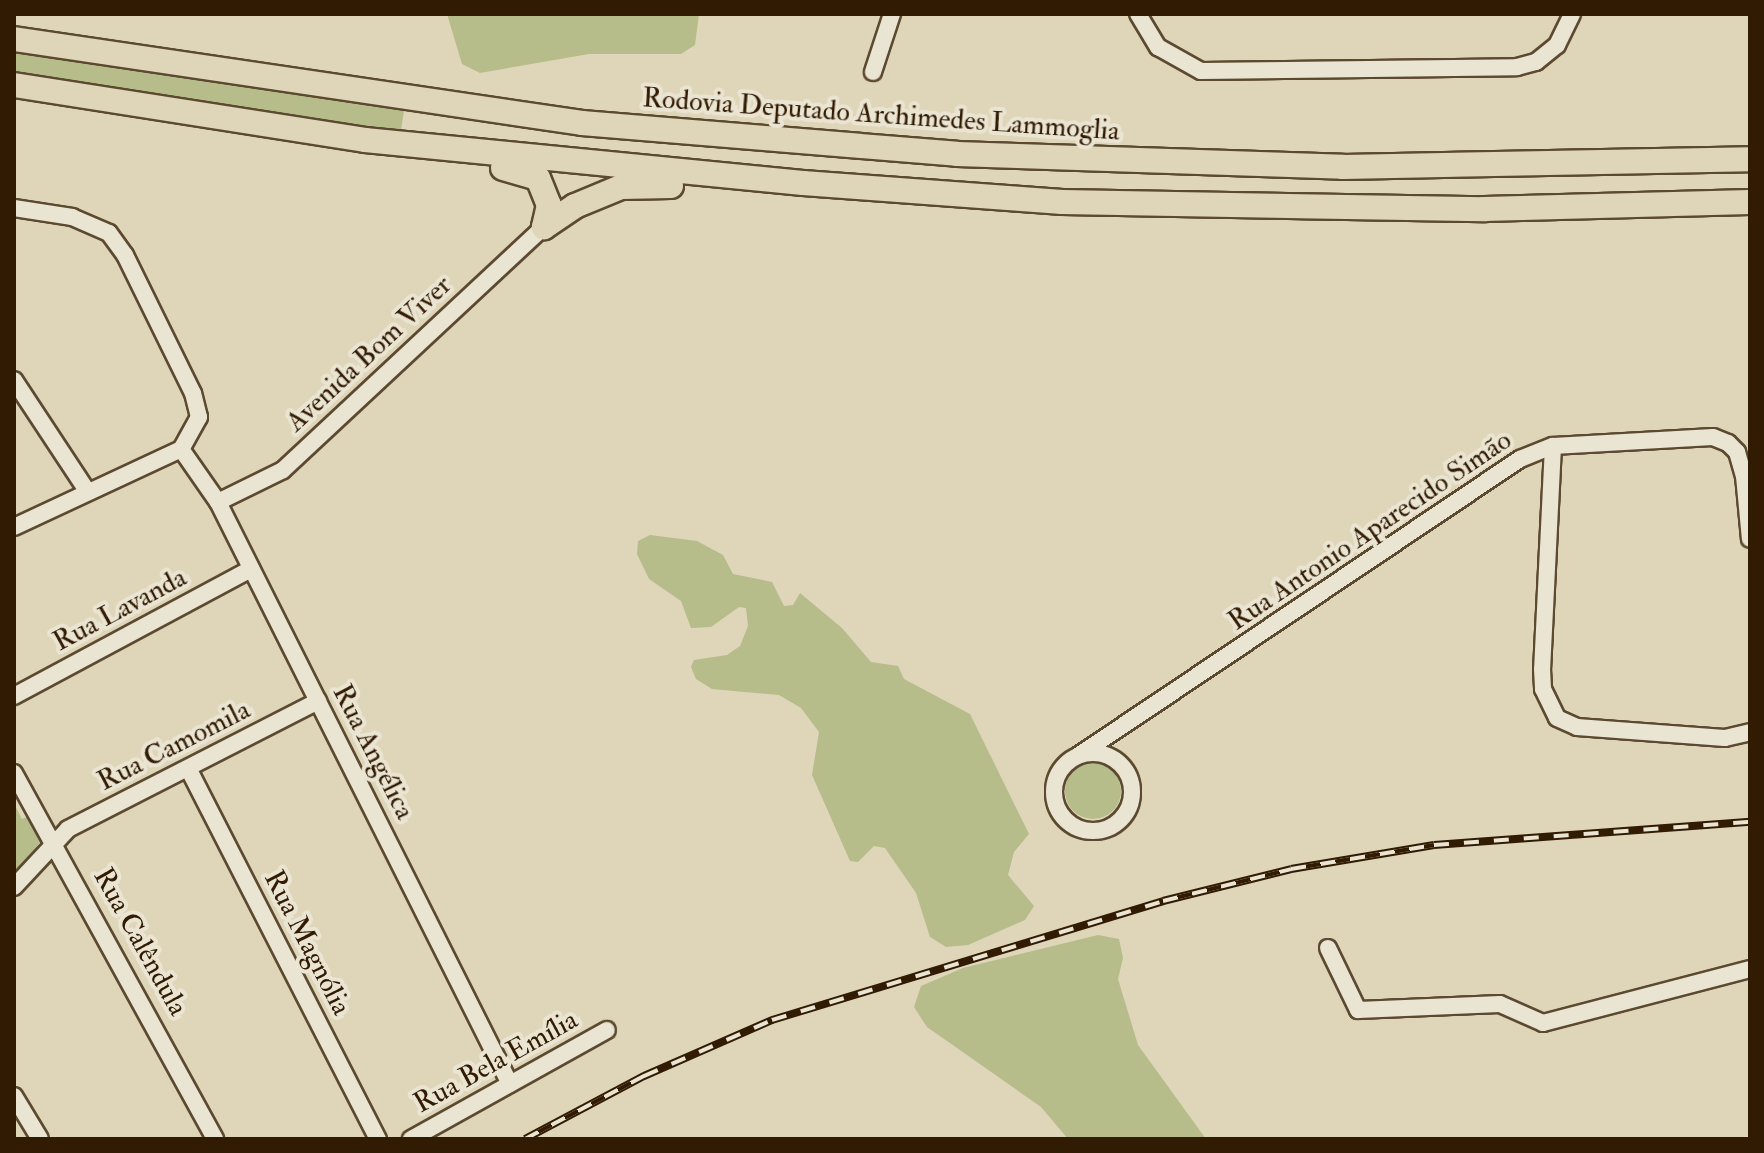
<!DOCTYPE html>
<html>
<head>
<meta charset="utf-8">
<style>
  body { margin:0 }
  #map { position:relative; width:1764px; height:1153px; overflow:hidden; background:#dfd5b9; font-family:"IM FELL Double Pica",serif }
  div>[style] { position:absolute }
  .green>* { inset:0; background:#b7bc8b; transform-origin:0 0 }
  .round { border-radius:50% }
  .roads { filter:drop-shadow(2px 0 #5c4a30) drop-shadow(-2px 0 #5c4a30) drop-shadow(0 2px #5c4a30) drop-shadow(0 -2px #5c4a30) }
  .minor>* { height:16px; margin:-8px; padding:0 8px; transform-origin:8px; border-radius:8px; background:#eae4d2 }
  .minor>.ring { margin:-8px; padding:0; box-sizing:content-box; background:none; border:16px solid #eae4d2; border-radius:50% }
  .highway>* { height:24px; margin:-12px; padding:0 12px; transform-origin:12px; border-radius:12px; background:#dfd5b9 }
  .rail>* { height:8px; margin-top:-4px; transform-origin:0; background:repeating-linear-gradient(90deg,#eae4d2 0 15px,#311b03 0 30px); box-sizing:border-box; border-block:2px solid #311b03 }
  span { translate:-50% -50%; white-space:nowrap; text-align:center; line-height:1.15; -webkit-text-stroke:8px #eae4d2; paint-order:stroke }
  .street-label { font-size:28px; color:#311b03 }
  .frame { position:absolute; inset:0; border:16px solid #311b03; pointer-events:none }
</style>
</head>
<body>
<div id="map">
  <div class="green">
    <i style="clip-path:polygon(447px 14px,699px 14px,695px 45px,681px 54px,589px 54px,480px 73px,462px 64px)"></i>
    <i style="left:14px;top:48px;width:395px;height:29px;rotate:9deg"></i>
    <i style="clip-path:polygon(650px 535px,697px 541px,723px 555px,733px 574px,772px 582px,784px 606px,793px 605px,800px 593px,842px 628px,871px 662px,898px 666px,904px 679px,970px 714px,1029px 834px,1014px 852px,1008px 875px,1034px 906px,1025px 920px,968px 945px,946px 947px,930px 937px,916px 893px,885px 848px,874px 846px,858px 862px,850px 861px,812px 775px,819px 732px,801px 708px,779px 695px,712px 689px,696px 679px,691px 667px,694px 660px,727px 655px,740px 646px,748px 626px,746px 608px,739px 607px,711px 627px,691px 628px,681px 601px,649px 579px,637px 554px,638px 541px)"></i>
    <i class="round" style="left:1065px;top:763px;width:56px;height:56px"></i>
    <i style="clip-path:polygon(14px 804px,22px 819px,35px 813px,41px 841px,14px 874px)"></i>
    <i style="clip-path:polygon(1098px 935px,1119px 939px,1123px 958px,1118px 979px,1138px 1045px,1206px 1139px,1068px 1139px,1041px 1107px,927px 1027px,914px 1007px,921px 986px,963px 968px)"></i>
  </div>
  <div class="roads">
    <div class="minor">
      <i style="left:1138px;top:14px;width:39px;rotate:59deg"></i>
      <i style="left:1158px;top:47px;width:49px;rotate:29.2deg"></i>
      <i style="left:1201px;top:71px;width:316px;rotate:-0.7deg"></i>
      <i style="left:1517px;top:67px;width:20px;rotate:-15deg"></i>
      <i style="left:1536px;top:62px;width:27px;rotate:-39deg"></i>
      <i style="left:1557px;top:45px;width:34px;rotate:-64deg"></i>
      <i style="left:873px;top:72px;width:61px;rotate:-71.9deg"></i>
      <i style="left:14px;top:208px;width:59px;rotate:8.8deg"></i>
      <i style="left:72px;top:217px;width:40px;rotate:23.4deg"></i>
      <i style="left:109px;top:233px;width:27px;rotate:54deg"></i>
      <i style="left:125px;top:255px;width:154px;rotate:63.8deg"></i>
      <i style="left:193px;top:393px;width:25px;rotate:76deg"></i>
      <i style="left:199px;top:417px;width:37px;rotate:119deg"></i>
      <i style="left:14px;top:380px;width:131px;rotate:56.6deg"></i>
      <i style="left:1553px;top:446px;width:223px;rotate:92.8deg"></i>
      <i style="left:1542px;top:669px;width:20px;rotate:87deg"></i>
      <i style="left:1543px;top:689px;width:32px;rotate:64deg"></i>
      <i style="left:1557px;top:718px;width:22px;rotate:24deg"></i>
      <i style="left:1577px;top:727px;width:148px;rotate:4.3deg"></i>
      <i style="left:1725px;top:738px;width:26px;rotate:-13deg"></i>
      <i style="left:181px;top:449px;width:65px;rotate:55.1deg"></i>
      <i style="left:218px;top:502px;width:651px;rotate:63.36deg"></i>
      <i style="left:218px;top:502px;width:72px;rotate:-26.2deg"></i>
      <i style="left:283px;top:470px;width:357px;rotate:-43deg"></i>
      <i style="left:14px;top:527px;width:184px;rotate:-25deg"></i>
      <i style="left:14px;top:696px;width:269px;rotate:-28.2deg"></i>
      <i class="ring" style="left:1054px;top:753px;width:62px;height:62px"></i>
      <i style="left:1079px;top:755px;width:531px;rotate:-33.87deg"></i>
      <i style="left:1520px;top:459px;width:35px;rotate:-22deg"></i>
      <i style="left:1553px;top:446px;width:160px;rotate:-3.2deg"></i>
      <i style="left:1713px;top:437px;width:16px;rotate:22deg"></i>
      <i style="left:1728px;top:443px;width:13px;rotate:45deg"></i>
      <i style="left:1737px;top:452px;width:25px;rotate:74deg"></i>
      <i style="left:1744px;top:476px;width:63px;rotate:84.6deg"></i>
      <i style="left:189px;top:770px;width:415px;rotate:62.9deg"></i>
      <i style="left:14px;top:773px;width:418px;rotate:61.2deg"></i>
      <i style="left:14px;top:887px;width:79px;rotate:-47deg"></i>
      <i style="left:68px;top:829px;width:281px;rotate:-27.1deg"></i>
      <i style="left:1328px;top:948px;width:69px;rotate:64.2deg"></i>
      <i style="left:1358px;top:1010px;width:142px;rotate:-2.4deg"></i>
      <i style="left:1500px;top:1004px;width:47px;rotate:23.8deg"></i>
      <i style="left:1543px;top:1023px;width:214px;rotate:-14.6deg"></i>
      <i style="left:14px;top:1096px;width:50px;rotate:58.8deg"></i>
      <i style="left:411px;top:1139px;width:224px;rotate:-29.1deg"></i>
    </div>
    <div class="highway">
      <i style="left:14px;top:39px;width:574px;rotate:8.41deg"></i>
      <i style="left:582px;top:123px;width:376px;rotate:4.7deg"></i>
      <i style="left:957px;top:154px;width:386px;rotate:1.9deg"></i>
      <i style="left:1343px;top:167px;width:407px;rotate:-1.1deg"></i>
      <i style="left:14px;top:85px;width:355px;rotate:8.9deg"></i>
      <i style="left:365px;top:140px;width:440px;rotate:5.6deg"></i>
      <i style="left:803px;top:183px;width:260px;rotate:4.2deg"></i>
      <i style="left:1062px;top:202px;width:422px;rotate:1deg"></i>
      <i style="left:1484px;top:209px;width:266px;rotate:-1.5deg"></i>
      <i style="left:503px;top:168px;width:36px;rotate:16deg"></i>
      <i style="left:538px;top:178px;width:29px;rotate:68deg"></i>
      <i style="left:549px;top:205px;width:23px;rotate:103deg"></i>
      <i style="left:544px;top:227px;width:37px;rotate:-34deg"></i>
      <i style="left:575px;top:206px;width:50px;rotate:-22.4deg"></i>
      <i style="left:621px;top:187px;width:50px;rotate:-1.1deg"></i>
    </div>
  </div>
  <div class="rail">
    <i style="left:525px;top:1139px;width:135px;rotate:-27.9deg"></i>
    <i style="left:644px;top:1076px;width:140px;rotate:-23.6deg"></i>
    <i style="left:772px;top:1020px;width:409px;rotate:-16.9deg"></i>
    <i style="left:1163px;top:901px;width:132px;rotate:-14deg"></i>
    <i style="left:1291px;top:869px;width:145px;rotate:-9.5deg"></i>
    <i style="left:1434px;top:845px;width:317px;rotate:-4.2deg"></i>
  </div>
  <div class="street-label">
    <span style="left:881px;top:115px;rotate:4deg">Rodovia Deputado Archimedes Lammoglia</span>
    <span style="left:369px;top:354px;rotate:-43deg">Avenida Bom Viver</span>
    <span style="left:1370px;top:531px;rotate:-34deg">Rua Antonio Aparecido Simão</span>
    <span style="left:120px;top:610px;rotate:-28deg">Rua Lavanda</span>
    <span style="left:174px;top:746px;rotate:-27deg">Rua Camomila</span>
    <span style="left:373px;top:752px;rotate:63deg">Rua Angélica</span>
    <span style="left:140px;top:942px;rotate:61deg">Rua Calêndula</span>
    <span style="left:307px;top:943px;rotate:63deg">Rua Magnólia</span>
    <span style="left:496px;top:1062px;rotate:-29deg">Rua Bela Emília</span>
  </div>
  <div class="frame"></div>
</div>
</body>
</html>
